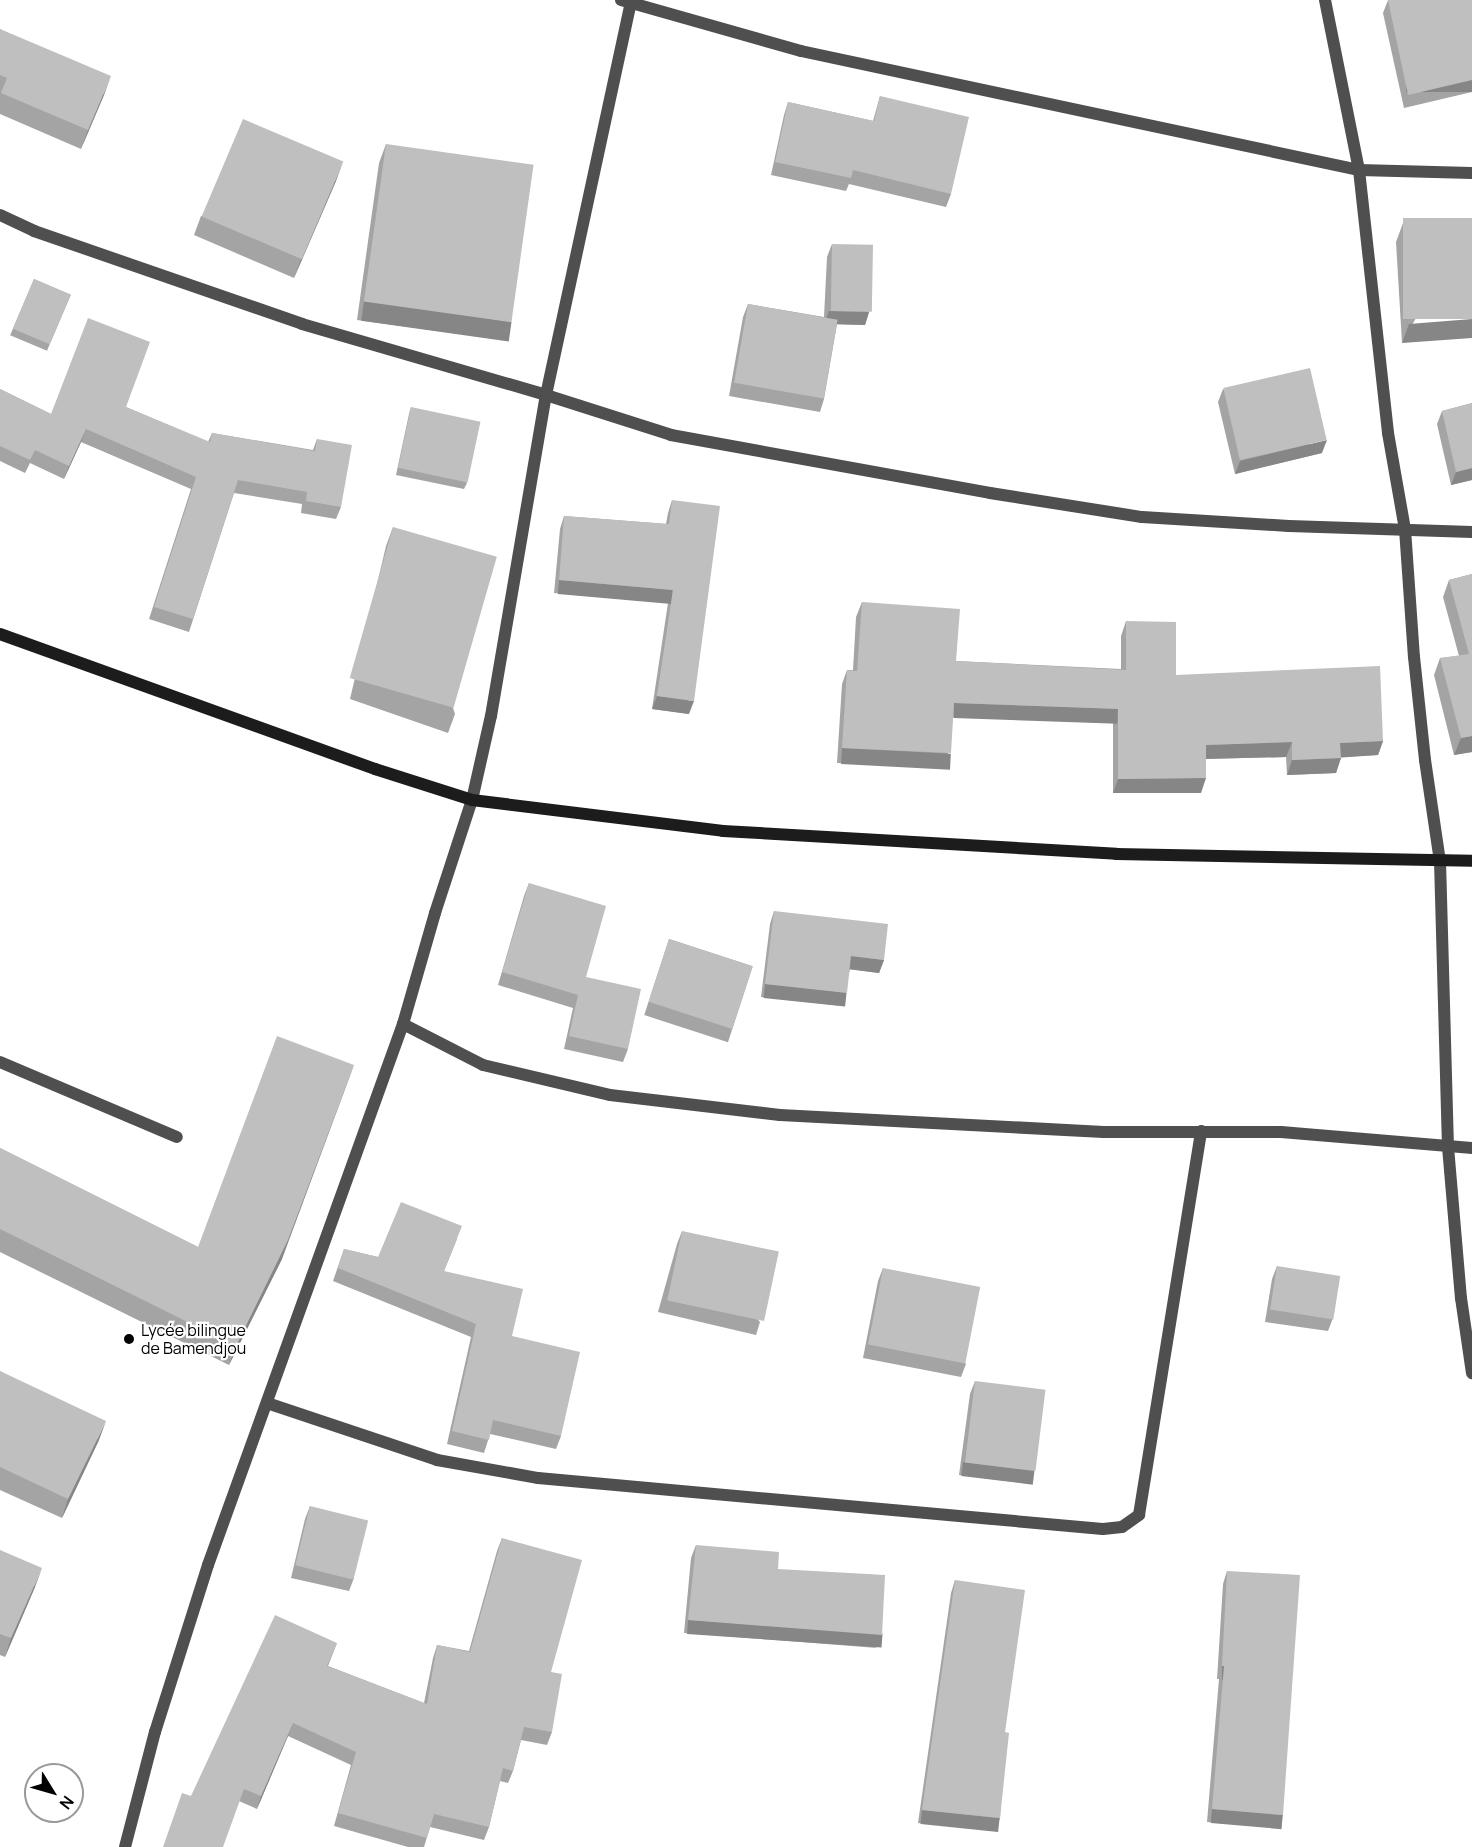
<!DOCTYPE html>
<html>
<head>
<meta charset="utf-8">
<style>
  body { margin:0 }
  #map { position:relative; width:1472px; height:1847px; overflow:hidden; background:#fff; font-family:Manrope,sans-serif }
  div>[style] { position:absolute }
  .street>* { height:12px; margin:-6px; padding:0 6px; transform-origin:6px; border-radius:6px; background:#4f4f4f }
  .secondary>* { height:12px; margin:-6px; padding:0 6px; transform-origin:6px; border-radius:6px; background:#1c1c1c }
  .wall>* { inset:0; background:#a4a4a4; transform-origin:0 0 }
  .shaded-wall>* { inset:0; background:#868686; transform-origin:0 0 }
  .building>* { inset:0; background:#bfbfbf; transform-origin:0 0 }
  .dots>* { width:16px; height:16px; translate:-50% -50%; box-sizing:border-box; border:3px solid #fff; border-radius:50% }
  span { translate:-50% -50%; white-space:nowrap; text-align:center; line-height:1.15; -webkit-text-stroke:4.5px #fff; paint-order:stroke }
  .poi-label { font-size:16px; color:#000 }
  .left { translate:0 -50%; text-align:left }
  .north { position:absolute; left:24px; top:1763px; width:60px; height:60px; box-sizing:border-box; background:#fff; border:2px solid #999; border-radius:50%; rotate:127deg; font-size:16px; font-weight:700; line-height:24px; text-align:center; color:#000 }
  .north::after { content:''; display:block; margin:auto; width:21px; height:27px; background:#000; clip-path:polygon(50% 0,100% 100%,50% 72%,0 100%) }
</style>
</head>
<body>
<div id="map">
  <div class="street">
    <i style="left:621px;top:0;width:187px;rotate:15.8deg"></i>
    <i style="left:801px;top:51px;width:571px;rotate:12.04deg"></i>
    <i style="left:1359px;top:170px;width:113px;rotate:1.5deg"></i>
    <i style="left:1325px;top:0;width:173px;rotate:78.7deg"></i>
    <i style="left:1359px;top:170px;width:265px;rotate:83.7deg"></i>
    <i style="left:1388px;top:433px;width:97px;rotate:80deg"></i>
    <i style="left:1405px;top:529px;width:128px;rotate:86deg"></i>
    <i style="left:1414px;top:657px;width:104px;rotate:83.9deg"></i>
    <i style="left:1425px;top:760px;width:102px;rotate:81.6deg"></i>
    <i style="left:1440px;top:861px;width:286px;rotate:88.4deg"></i>
    <i style="left:1448px;top:1147px;width:152px;rotate:85.1deg"></i>
    <i style="left:1461px;top:1298px;width:76px;rotate:81.7deg"></i>
    <i style="left:0;top:215px;width:38px;rotate:25deg"></i>
    <i style="left:34px;top:231px;width:284px;rotate:19.1deg"></i>
    <i style="left:302px;top:324px;width:254px;rotate:16.2deg"></i>
    <i style="left:546px;top:395px;width:131px;rotate:17.7deg"></i>
    <i style="left:671px;top:435px;width:324px;rotate:10.3deg"></i>
    <i style="left:990px;top:493px;width:154px;rotate:9deg"></i>
    <i style="left:1142px;top:517px;width:147px;rotate:3.5deg"></i>
    <i style="left:1289px;top:526px;width:183px;rotate:1.9deg"></i>
    <i style="left:403px;top:1024px;width:90px;rotate:27.1deg"></i>
    <i style="left:483px;top:1065px;width:130px;rotate:13.3deg"></i>
    <i style="left:610px;top:1095px;width:171px;rotate:6.7deg"></i>
    <i style="left:780px;top:1115px;width:324px;rotate:3deg"></i>
    <i style="left:1104px;top:1132px;width:177px"></i>
    <i style="left:1281px;top:1132px;width:192px;rotate:4.8deg"></i>
    <i style="left:0;top:1062px;width:192px;rotate:23deg"></i>
    <i style="left:267px;top:1403px;width:179px;rotate:18.5deg"></i>
    <i style="left:437px;top:1460px;width:103px;rotate:10.1deg"></i>
    <i style="left:538px;top:1478px;width:567px;rotate:5.16deg"></i>
    <i style="left:1103px;top:1529px;width:19px;rotate:-6deg"></i>
    <i style="left:1122px;top:1527px;width:21px;rotate:-35deg"></i>
    <i style="left:1139px;top:1515px;width:389px;rotate:-80.8deg"></i>
    <i style="left:125px;top:1847px;width:119px;rotate:-75.4deg"></i>
    <i style="left:155px;top:1732px;width:175px;rotate:-72.4deg"></i>
    <i style="left:208px;top:1565px;width:575px;rotate:-70.18deg"></i>
    <i style="left:403px;top:1024px;width:116px;rotate:-73.9deg"></i>
    <i style="left:435px;top:913px;width:119px;rotate:-71.9deg"></i>
    <i style="left:472px;top:800px;width:86px;rotate:-77.3deg"></i>
    <i style="left:491px;top:716px;width:326px;rotate:-80.3deg"></i>
    <i style="left:546px;top:395px;width:401px;rotate:-77.8deg"></i>
  </div>
  <div class="secondary">
    <i style="left:0;top:634px;width:399px;rotate:19.8deg"></i>
    <i style="left:375px;top:769px;width:102px;rotate:17.7deg"></i>
    <i style="left:472px;top:800px;width:253px;rotate:7deg"></i>
    <i style="left:723px;top:831px;width:394px;rotate:3.3deg"></i>
    <i style="left:1116px;top:854px;width:356px;rotate:1.1deg"></i>
  </div>
  <div class="wall">
    <i style="clip-path:polygon(1388px 0,1472px 0,1472px 92px,1404px 108px,1383px 13px)"></i>
    <i style="clip-path:polygon(0 29px,104px 95px,81px 149px,0 114px)"></i>
    <i style="clip-path:polygon(880px 96px,951px 194px,946px 207px,849px 184px,846px 191px,771px 175px,784px 115px,788px 102px,873px 121px)"></i>
    <i style="clip-path:polygon(386px 144px,505px 340px,357px 320px,379px 163px)"></i>
    <i style="clip-path:polygon(336px 181px,294px 278px,194px 235px,201px 216px)"></i>
    <i style="clip-path:polygon(1472px 218px,1402px 343px,1396px 242px,1403px 223px)"></i>
    <i style="clip-path:polygon(832px 244px,869px 312px,865px 325px,837px 324px,824px 399px,820px 412px,729px 396px,743px 317px,748px 304px,824px 317px,827px 257px)"></i>
    <i style="left:34px;top:279px;width:40px;height:61px;rotate:23deg"></i>
    <i style="clip-path:polygon(0 389px,51px 414px,126px 407px,208px 442px,212px 433px,313px 450px,317px 439px,341px 507px,336px 519px,301px 513px,302px 504px,234px 493px,189px 632px,149px 619px,191px 489px,81px 442px,64px 479px,30px 463px,25px 473px,0 461px)"></i>
    <i style="clip-path:polygon(1223px 389px,1322px 453px,1235px 474px,1218px 402px)"></i>
    <i style="clip-path:polygon(1472px 403px,1472px 480px,1451px 485px,1437px 424px,1442px 411px)"></i>
    <i style="clip-path:polygon(411px 407px,467px 483px,464px 489px,396px 475px,409px 414px)"></i>
    <i style="clip-path:polygon(672px 500px,689px 714px,652px 709px,668px 603px,554px 593px,560px 529px,564px 516px,666px 524px,668px 513px)"></i>
    <i style="clip-path:polygon(393px 527px,455px 714px,448px 733px,350px 699px,386px 546px)"></i>
    <i style="clip-path:polygon(1472px 574px,1472px 752px,1454px 755px,1434px 675px,1440px 658px,1459px 656px,1443px 597px,1449px 580px)"></i>
    <i style="clip-path:polygon(862px 602px,956px 661px,1121px 669px,1121px 636px,1126px 621px,1176px 675px,1383px 741px,1378px 755px,1341px 757px,1336px 773px,1287px 775px,1286px 757px,1206px 759px,1201px 793px,1113px 793px,1113px 723px,953px 717px,946px 768px,837px 763px,842px 684px,847px 670px,853px 670px,856px 617px)"></i>
    <i style="clip-path:polygon(529px 883px,586px 977px,628px 1049px,623px 1062px,564px 1049px,573px 1008px,498px 985px,524px 896px)"></i>
    <i style="clip-path:polygon(774px 911px,884px 960px,879px 973px,850px 969px,842px 1006px,761px 997px,770px 924px)"></i>
    <i style="left:669px;top:939px;width:88px;height:80px;rotate:18deg"></i>
    <i style="clip-path:polygon(0 1148px,198px 1247px,282px 1259px,229px 1365px,0 1252px)"></i>
    <i style="clip-path:polygon(682px 1231px,760px 1322px,756px 1335px,658px 1312px,677px 1244px)"></i>
    <i style="clip-path:polygon(457px 1239px,444px 1271px,512px 1336px,561px 1436px,556px 1449px,490px 1434px,484px 1453px,447px 1444px,471px 1337px,333px 1281px,344px 1249px,378px 1257px)"></i>
    <i style="clip-path:polygon(1277px 1266px,1333px 1318px,1328px 1331px,1265px 1322px,1272px 1279px)"></i>
    <i style="clip-path:polygon(883px 1268px,966px 1364px,961px 1377px,863px 1358px,878px 1281px)"></i>
    <i style="clip-path:polygon(0 1371px,99px 1440px,62px 1518px,0 1490px)"></i>
    <i style="clip-path:polygon(975px 1381px,1034px 1471px,1030px 1484px,959px 1475px,970px 1394px)"></i>
    <i style="clip-path:polygon(310px 1506px,354px 1578px,349px 1591px,291px 1578px,305px 1519px)"></i>
    <i style="clip-path:polygon(502px 1538px,551px 1672px,552px 1732px,547px 1745px,521px 1740px,513px 1771px,508px 1783px,500px 1781px,489px 1827px,484px 1840px,430px 1827px,424px 1847px,408px 1847px,334px 1826px,351px 1765px,288px 1736px,257px 1809px,239px 1801px,191px 1796px,337px 1643px,328px 1666px,424px 1703px,433px 1658px,437px 1645px,469px 1651px,497px 1551px)"></i>
    <i style="clip-path:polygon(696px 1545px,877px 1648px,684px 1633px,691px 1558px)"></i>
    <i style="clip-path:polygon(0 1550px,35px 1587px,5px 1657px,0 1655px)"></i>
    <i style="clip-path:polygon(1227px 1571px,1283px 1815px,1278px 1828px,1207px 1822px,1219px 1679px,1217px 1679px,1223px 1584px)"></i>
    <i style="clip-path:polygon(955px 1580px,1005px 1732px,1000px 1818px,995px 1831px,918px 1823px,951px 1593px)"></i>
  </div>
  <div class="shaded-wall">
    <i style="clip-path:polygon(111px 76px,104px 95px,81px 149px,88px 130px)"></i>
    <i style="left:1472px;top:80px;width:12px;height:66px;rotate:90deg"></i>
    <i style="clip-path:polygon(343px 162px,336px 181px,294px 278px,301px 259px)"></i>
    <i style="left:364px;top:301px;width:149px;height:20px;rotate:8deg"></i>
    <i style="clip-path:polygon(829px 311px,869px 312px,865px 325px,824px 324px)"></i>
    <i style="clip-path:polygon(1472px 319px,1472px 338px,1402px 343px,1409px 324px)"></i>
    <i style="clip-path:polygon(86px 429px,81px 442px,64px 479px,69px 466px)"></i>
    <i style="clip-path:polygon(1327px 440px,1322px 453px,1235px 474px,1240px 461px)"></i>
    <i style="clip-path:polygon(1472px 468px,1472px 480px,1451px 485px,1456px 472px)"></i>
    <i style="left:559px;top:580px;width:114px;height:14px;rotate:5deg"></i>
    <i style="clip-path:polygon(657px 696px,694px 701px,689px 714px,652px 709px)"></i>
    <i style="left:954px;top:703px;width:164px;height:15px;rotate:2deg"></i>
    <i style="clip-path:polygon(1472px 736px,1472px 752px,1454px 755px,1461px 738px)"></i>
    <i style="clip-path:polygon(1383px 741px,1378px 755px,1335px 758px,1340px 743px)"></i>
    <i style="clip-path:polygon(1292px 742px,1286px 757px,1201px 759px,1206px 745px)"></i>
    <i style="left:842px;top:748px;width:109px;height:16px;rotate:3deg"></i>
    <i style="clip-path:polygon(1341px 758px,1336px 773px,1287px 775px,1292px 760px)"></i>
    <i style="clip-path:polygon(1206px 778px,1201px 793px,1113px 793px,1118px 779px)"></i>
    <i style="clip-path:polygon(851px 956px,884px 960px,879px 973px,847px 969px)"></i>
    <i style="left:765px;top:984px;width:82px;height:14px;rotate:6deg"></i>
    <i style="clip-path:polygon(354px 1065px,282px 1259px,229px 1365px,236px 1346px)"></i>
    <i style="clip-path:polygon(106px 1421px,99px 1440px,62px 1518px,68px 1499px)"></i>
    <i style="left:963px;top:1462px;width:72px;height:14px;rotate:7deg"></i>
    <i style="clip-path:polygon(42px 1568px,35px 1587px,5px 1657px,11px 1638px)"></i>
    <i style="left:688px;top:1620px;width:195px;height:14px;rotate:4deg"></i>
    <i style="left:1222px;top:1666px;width:2px;height:14px"></i>
    <i style="clip-path:polygon(293px 1723px,288px 1736px,257px 1809px,261px 1796px)"></i>
    <i style="left:1212px;top:1809px;width:71px;height:14px;rotate:5deg"></i>
    <i style="left:922px;top:1810px;width:78px;height:14px;rotate:6deg"></i>
  </div>
  <div class="building">
    <i style="clip-path:polygon(1388px 0,1472px 0,1472px 80px,1408px 95px)"></i>
    <i style="clip-path:polygon(0 29px,111px 76px,88px 130px,1px 93px,7px 78px,0 75px)"></i>
    <i style="clip-path:polygon(880px 96px,969px 117px,951px 194px,853px 170px,851px 178px,775px 162px,788px 102px,874px 121px)"></i>
    <i style="left:243px;top:119px;width:109px;height:106px;rotate:23deg"></i>
    <i style="left:386px;top:144px;width:149px;height:159px;rotate:8deg"></i>
    <i style="left:1472px;top:218px;width:101px;height:69px;rotate:90deg"></i>
    <i style="left:832px;top:244px;width:41px;height:67px;rotate:1deg"></i>
    <i style="left:34px;top:279px;width:40px;height:54px;rotate:23deg"></i>
    <i style="left:748px;top:304px;width:91px;height:80px;rotate:10deg"></i>
    <i style="clip-path:polygon(88px 318px,150px 342px,126px 407px,210px 442px,212px 433px,315px 451px,317px 439px,352px 445px,341px 507px,306px 501px,307px 492px,238px 480px,193px 619px,154px 607px,196px 477px,86px 429px,69px 466px,35px 450px,30px 460px,0 446px,0 389px,51px 414px)"></i>
    <i style="left:1310px;top:368px;width:74px;height:89px;rotate:77deg"></i>
    <i style="clip-path:polygon(1472px 403px,1472px 468px,1456px 472px,1442px 411px)"></i>
    <i style="left:411px;top:407px;width:71px;height:62px;rotate:12deg"></i>
    <i style="clip-path:polygon(672px 500px,720px 506px,694px 701px,657px 696px,673px 590px,559px 580px,564px 516px,669px 524px)"></i>
    <i style="left:393px;top:527px;width:108px;height:157px;rotate:16deg"></i>
    <i style="clip-path:polygon(1472px 574px,1472px 736px,1461px 738px,1440px 658px,1469px 654px,1449px 580px)"></i>
    <i style="clip-path:polygon(862px 602px,960px 609px,956px 661px,1126px 670px,1126px 621px,1176px 622px,1176px 675px,1380px 666px,1383px 741px,1340px 743px,1341px 758px,1292px 760px,1292px 742px,1206px 745px,1206px 778px,1118px 779px,1118px 709px,954px 703px,951px 753px,842px 748px,847px 670px,857px 671px)"></i>
    <i style="clip-path:polygon(529px 883px,606px 906px,586px 977px,641px 989px,628px 1049px,569px 1036px,578px 995px,502px 972px)"></i>
    <i style="clip-path:polygon(774px 911px,888px 924px,884px 960px,851px 956px,847px 993px,765px 984px)"></i>
    <i style="left:669px;top:939px;width:88px;height:66px;rotate:18deg"></i>
    <i style="clip-path:polygon(277px 1036px,354px 1065px,288px 1240px,236px 1346px,0 1229px,0 1148px,198px 1247px)"></i>
    <i style="clip-path:polygon(401px 1202px,462px 1226px,444px 1271px,523px 1289px,512px 1336px,580px 1352px,561px 1436px,493px 1420px,489px 1440px,452px 1431px,476px 1324px,338px 1268px,344px 1249px,378px 1257px)"></i>
    <i style="left:682px;top:1231px;width:99px;height:71px;rotate:12deg"></i>
    <i style="left:1277px;top:1266px;width:64px;height:44px;rotate:9deg"></i>
    <i style="left:883px;top:1268px;width:99px;height:78px;rotate:11deg"></i>
    <i style="clip-path:polygon(0 1371px,106px 1421px,68px 1499px,0 1467px)"></i>
    <i style="left:975px;top:1381px;width:71px;height:82px;rotate:7deg"></i>
    <i style="left:310px;top:1506px;width:60px;height:61px;rotate:14deg"></i>
    <i style="clip-path:polygon(502px 1538px,582px 1560px,551px 1672px,562px 1674px,552px 1732px,524px 1727px,513px 1771px,503px 1768px,489px 1827px,434px 1814px,427px 1838px,338px 1813px,356px 1752px,293px 1723px,261px 1796px,244px 1789px,223px 1847px,163px 1847px,182px 1793px,191px 1796px,275px 1615px,337px 1643px,327px 1666px,427px 1704px,437px 1645px,470px 1652px)"></i>
    <i style="clip-path:polygon(696px 1545px,779px 1552px,778px 1569px,885px 1575px,882px 1635px,688px 1620px)"></i>
    <i style="clip-path:polygon(0 1550px,42px 1568px,11px 1638px,0 1634px)"></i>
    <i style="clip-path:polygon(1227px 1571px,1300px 1575px,1283px 1815px,1212px 1809px,1224px 1666px,1222px 1666px)"></i>
    <i style="clip-path:polygon(955px 1580px,1025px 1590px,1005px 1732px,1009px 1733px,1000px 1818px,922px 1810px)"></i>
  </div>
  <div class="dots">
    <i style="left:129px;top:1339px;background:#000"></i>
  </div>
  <div class="poi-label">
    <span class="left" style="left:141px;top:1339px">Lycée bilingue<br>de Bamendjou</span>
  </div>
  <div class="north">N</div>
</div>
</body>
</html>
